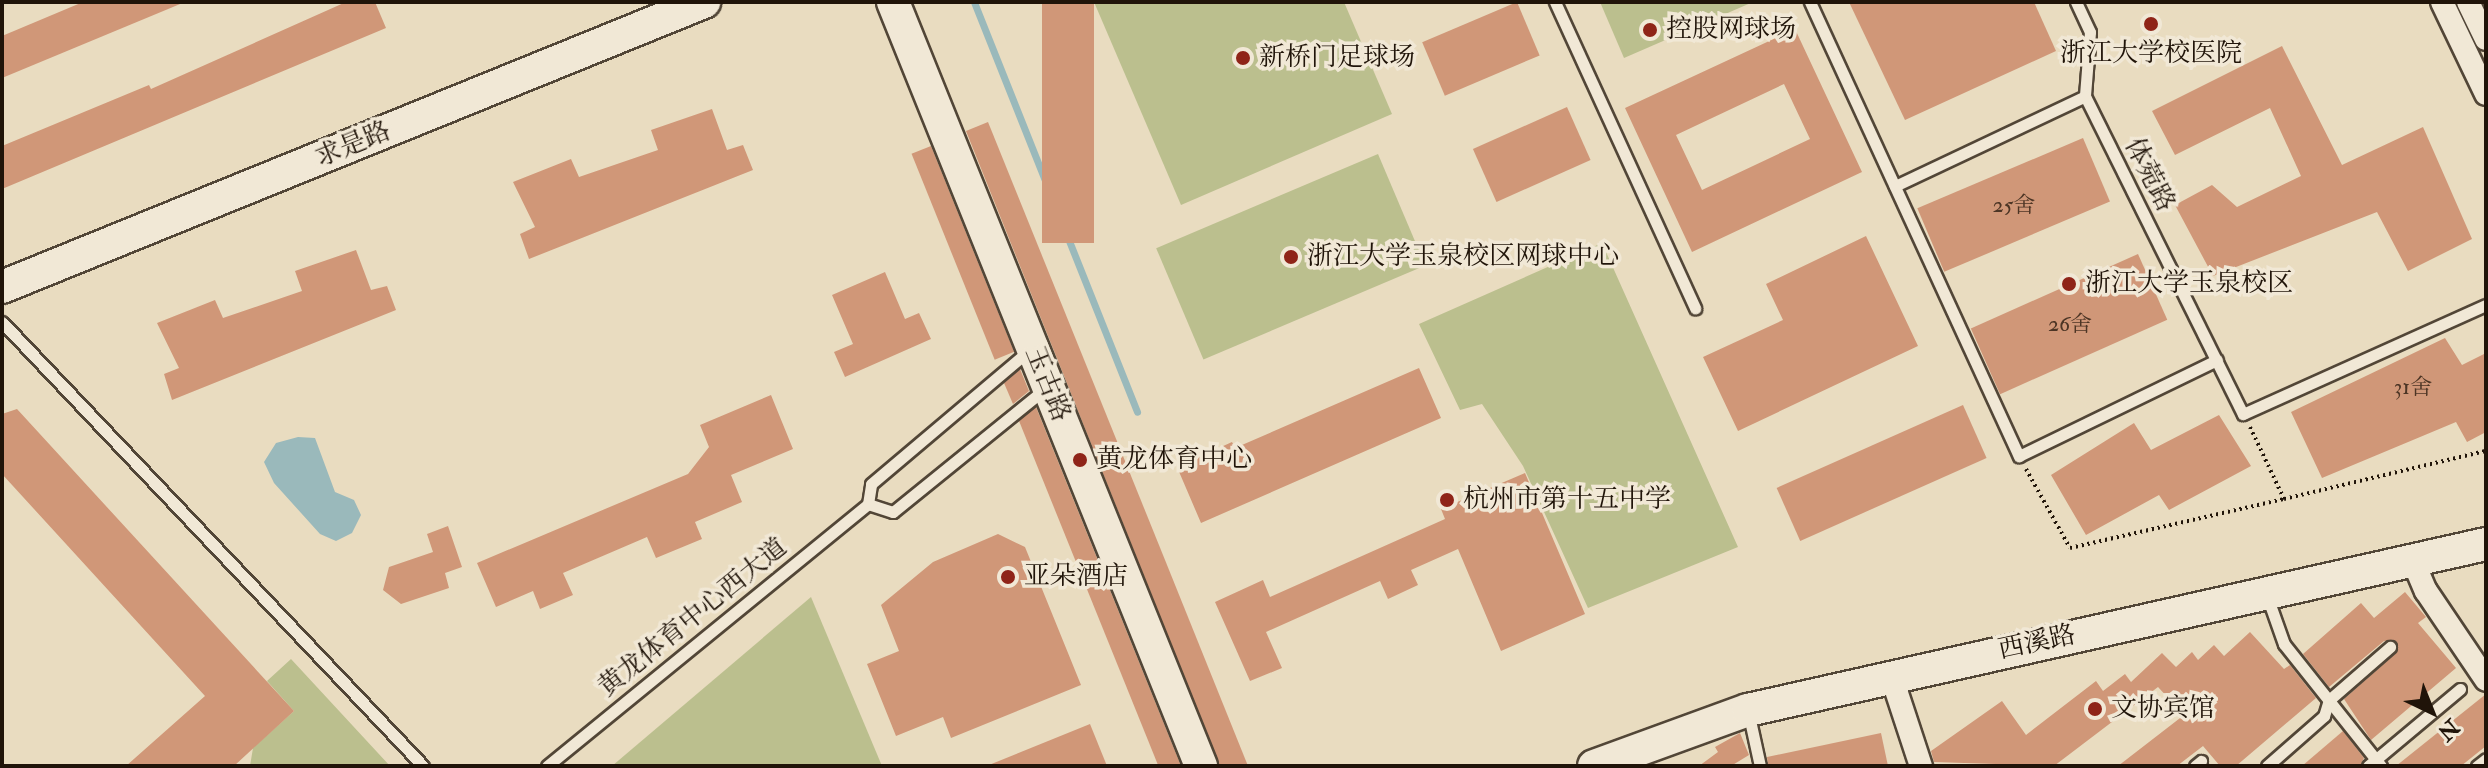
<!DOCTYPE html>
<html>
<head>
<meta charset="utf-8">
<style>
  body { margin:0 }
  #map { position:relative; width:2488px; height:768px; overflow:hidden; background:#e9dcc0; font-family:"IM FELL Double Pica","Noto Serif SC",serif }
  div>[style] { position:absolute }
  .green>* { inset:0; background:#bbbf8e; transform-origin:0 0 }
  .water>* { inset:0; background:#9ab9bb }
  .stream>* { height:7px; margin:-3.5px; padding:0 3.5px; transform-origin:3.5px; border-radius:3.5px; background:#9ab9bb }
  .building>* { inset:0; background:#d09778; transform-origin:0 0 }
  .path>* { height:4px; margin-top:-2px; transform-origin:0; background:repeating-linear-gradient(90deg,#201409 0 2px,transparent 0 6px) }
  .roads { filter:drop-shadow(2px 0 #524637) drop-shadow(-2px 0 #524637) drop-shadow(0 2px #524637) drop-shadow(0 -2px #524637) }
  .lane>* { height:11px; margin:-5.5px; padding:0 5.5px; transform-origin:5.5px; border-radius:5.5px; background:#f1e8d6 }
  .street>* { height:22px; margin:-11px; padding:0 11px; transform-origin:11px; border-radius:11px; background:#f1e8d6 }
  .secondary>* { height:32px; margin:-16px; padding:0 16px; transform-origin:16px; border-radius:16px; background:#f1e8d6 }
  .dots>* { width:22px; height:22px; translate:-50% -50%; box-sizing:border-box; border:4px solid #f1e8d6; border-radius:50% }
  span { translate:-50% -50%; white-space:nowrap; text-align:center; line-height:1.15; -webkit-text-stroke:7px #f1e8d6; paint-order:stroke }
  .number-label { font-size:22px; color:#4c3525 }
  .number-label span { -webkit-text-stroke-width:0 }
  .poi-label { font-size:26px; color:#201409 }
  .left { translate:0 -50%; text-align:left }
  .street-label { font-size:26px; color:#201409 }
  .frame { position:absolute; inset:0; border:4px solid #201409; pointer-events:none }
  .north { position:absolute; left:2392px; top:672px; width:80px; height:80px; -webkit-text-stroke:6px #f1e8d6; paint-order:stroke; rotate:137deg; font-size:22px; font-weight:700; line-height:32px; text-align:center; color:#201409 }
  .north::after { content:''; display:block; margin:auto; width:28px; height:36px; background:#201409; clip-path:polygon(50% 0,100% 100%,50% 72%,0 100%) }
</style>
</head>
<body>
<div id="map">
  <div class="green">
    <i style="clip-path:polygon(1094px 2px,1344px 2px,1392px 114px,1181px 205px)"></i>
    <i style="clip-path:polygon(1600px 2px,1753px 2px,1624px 58px)"></i>
    <i style="left:1378px;top:154px;width:121px;height:241px;rotate:67deg"></i>
    <i style="clip-path:polygon(1602px 243px,1738px 547px,1588px 608px,1523px 466px,1482px 404px,1460px 410px,1419px 324px)"></i>
    <i style="clip-path:polygon(811px 597px,882px 766px,612px 766px)"></i>
    <i style="clip-path:polygon(291px 659px,390px 766px,250px 766px,253px 748px,294px 711px,267px 681px)"></i>
  </div>
  <div class="water">
    <i style="clip-path:polygon(298px 437px,315px 438px,335px 492px,354px 500px,361px 515px,352px 533px,336px 541px,320px 534px,274px 483px,264px 462px,276px 443px)"></i>
  </div>
  <div class="stream">
    <i style="left:974px;top:2px;width:441px;rotate:68.3deg"></i>
  </div>
  <div class="building">
    <i style="clip-path:polygon(83px 2px,185px 2px,2px 78px,2px 36px)"></i>
    <i style="clip-path:polygon(346px 2px,375px 2px,386px 28px,2px 189px,2px 146px,149px 85px,151px 89px)"></i>
    <i style="left:1042px;top:2px;width:52px;height:241px"></i>
    <i style="left:1517px;top:2px;width:58px;height:103px;rotate:67deg"></i>
    <i style="clip-path:polygon(1849px 2px,2034px 2px,2056px 51px,1905px 120px)"></i>
    <i style="clip-path:polygon(evenodd,1795px 29px,1862px 172px,1692px 252px,1625px 108px,1795px 29px,1784px 84px,1810px 139px,1702px 190px,1676px 135px,1784px 84px)"></i>
    <i style="clip-path:polygon(2282px 46px,2342px 165px,2423px 127px,2472px 239px,2408px 271px,2377px 212px,2213px 276px,2175px 205px,2212px 185px,2237px 207px,2301px 176px,2270px 108px,2175px 155px,2152px 111px)"></i>
    <i style="left:1567px;top:107px;width:58px;height:103px;rotate:66deg"></i>
    <i style="clip-path:polygon(712px 109px,727px 150px,743px 145px,753px 170px,529px 259px,520px 234px,535px 227px,513px 182px,571px 159px,579px 177px,658px 150px,651px 130px)"></i>
    <i style="clip-path:polygon(988px 122px,1163px 555px,1248px 766px,1220px 766px,966px 131px)"></i>
    <i style="left:2083px;top:138px;width:69px;height:180px;rotate:67deg"></i>
    <i style="left:931px;top:146px;width:222px;height:21px;rotate:68deg"></i>
    <i style="clip-path:polygon(1866px 236px,1918px 346px,1738px 431px,1703px 357px,1783px 320px,1766px 284px)"></i>
    <i style="clip-path:polygon(356px 250px,371px 290px,387px 286px,396px 310px,172px 400px,164px 374px,179px 368px,157px 323px,215px 300px,223px 318px,302px 291px,295px 271px)"></i>
    <i style="left:2138px;top:254px;width:72px;height:183px;rotate:66deg"></i>
    <i style="clip-path:polygon(885px 272px,905px 319px,919px 313px,931px 339px,845px 377px,834px 352px,853px 344px,832px 295px)"></i>
    <i style="clip-path:polygon(2445px 338px,2462px 365px,2486px 353px,2486px 432px,2467px 442px,2456px 422px,2322px 478px,2291px 412px)"></i>
    <i style="clip-path:polygon(1419px 368px,1441px 418px,1201px 523px,1177px 467px,1232px 442px,1235px 448px)"></i>
    <i style="clip-path:polygon(1020px 369px,1029px 391px,1013px 404px,1004px 383px)"></i>
    <i style="clip-path:polygon(771px 395px,793px 449px,731px 475px,742px 502px,695px 522px,702px 539px,656px 558px,647px 537px,563px 573px,573px 595px,540px 609px,533px 591px,496px 607px,477px 563px,688px 474px,709px 447px,700px 425px)"></i>
    <i style="left:1963px;top:405px;width:58px;height:204px;rotate:66deg"></i>
    <i style="left:1036px;top:407px;width:387px;height:21px;rotate:68deg"></i>
    <i style="clip-path:polygon(17px 409px,294px 711px,234px 766px,126px 766px,205px 696px,2px 474px,2px 414px)"></i>
    <i style="clip-path:polygon(2219px 415px,2251px 466px,2169px 510px,2159px 495px,2086px 535px,2051px 475px,2134px 423px,2151px 450px)"></i>
    <i style="clip-path:polygon(1525px 473px,1585px 614px,1501px 651px,1458px 549px,1411px 570px,1418px 585px,1388px 599px,1380px 581px,1266px 632px,1282px 668px,1250px 681px,1215px 602px,1263px 580px,1270px 597px,1445px 519px,1441px 509px)"></i>
    <i style="clip-path:polygon(448px 526px,462px 567px,445px 573px,449px 588px,401px 604px,383px 590px,389px 567px,433px 552px,427px 534px)"></i>
    <i style="clip-path:polygon(998px 534px,1025px 547px,1081px 685px,951px 738px,943px 717px,896px 736px,867px 664px,899px 651px,881px 605px,933px 562px)"></i>
    <i style="clip-path:polygon(2405px 592px,2426px 617px,2418px 623px,2456px 668px,2371px 740px,2344px 699px,2396px 653px,2397px 642px,2384px 641px,2329px 687px,2303px 654px,2361px 603px,2374px 618px)"></i>
    <i style="clip-path:polygon(2250px 632px,2284px 669px,2290px 665px,2316px 698px,2236px 766px,2220px 766px,2203px 746px,2177px 766px,2118px 766px,2184px 715px,2158px 687px,2054px 766px,1934px 762px,1931px 751px,2002px 701px,2026px 735px,2096px 681px,2103px 691px,2125px 674px,2131px 682px,2162px 653px,2176px 667px,2192px 652px,2198px 660px,2214px 645px,2224px 656px)"></i>
    <i style="clip-path:polygon(2486px 694px,2486px 746px,2461px 766px,2396px 766px)"></i>
    <i style="clip-path:polygon(1090px 724px,1107px 766px,989px 766px,989px 765px)"></i>
    <i style="clip-path:polygon(2343px 731px,2364px 758px,2360px 766px,2302px 766px)"></i>
    <i style="clip-path:polygon(1740px 733px,1749px 755px,1731px 766px,1699px 766px,1718px 752px,1715px 747px)"></i>
    <i style="clip-path:polygon(1881px 733px,1888px 766px,1768px 766px,1767px 757px)"></i>
  </div>
  <div class="path">
    <i style="left:2250px;top:427px;width:80px;rotate:64.7deg"></i>
    <i style="left:2284px;top:499px;width:208px;rotate:-13.4deg"></i>
    <i style="left:2026px;top:469px;width:90px;rotate:60.9deg"></i>
    <i style="left:2070px;top:548px;width:220px;rotate:-12.9deg"></i>
  </div>
  <div class="roads">
    <div class="lane">
      <i style="left:1555px;top:2px;width:337px;rotate:65.4deg"></i>
      <i style="left:1810px;top:2px;width:500px;rotate:65.3deg"></i>
      <i style="left:2019px;top:456px;width:220px;rotate:-25.9deg"></i>
      <i style="left:2076px;top:2px;width:33px;rotate:65deg"></i>
      <i style="left:2090px;top:32px;width:64px;rotate:94.5deg"></i>
      <i style="left:2085px;top:96px;width:355px;rotate:63.6deg"></i>
      <i style="left:2243px;top:414px;width:266px;rotate:-24.2deg"></i>
      <i style="left:1895px;top:186px;width:210px;rotate:-25.3deg"></i>
      <i style="left:2px;top:322px;width:612px;rotate:46.52deg"></i>
      <i style="left:868px;top:504px;width:26px;rotate:18deg"></i>
      <i style="left:893px;top:512px;width:197px;rotate:-39deg"></i>
      <i style="left:2267px;top:596px;width:51px;rotate:70.5deg"></i>
      <i style="left:2284px;top:644px;width:156px;rotate:51.5deg"></i>
      <i style="left:1748px;top:711px;width:56px;rotate:77.7deg"></i>
      <i style="left:547px;top:766px;width:414px;rotate:-39.2deg"></i>
      <i style="left:868px;top:504px;width:20px;rotate:-81deg"></i>
      <i style="left:871px;top:484px;width:209px;rotate:-40.2deg"></i>
      <i style="left:2195px;top:766px;width:8px;rotate:-40deg"></i>
      <i style="left:2267px;top:766px;width:76px;rotate:-41.3deg"></i>
      <i style="left:2324px;top:716px;width:17px;rotate:-73deg"></i>
      <i style="left:2329px;top:700px;width:81px;rotate:-41deg"></i>
      <i style="left:2368px;top:766px;width:120px;rotate:-39.9deg"></i>
      <i style="left:2477px;top:766px;width:11px;rotate:-38deg"></i>
    </div>
    <div class="street">
      <i style="left:2442px;top:2px;width:102px;rotate:64.4deg"></i>
      <i style="left:2468px;top:2px;width:41px;rotate:64.1deg"></i>
      <i style="left:2413px;top:561px;width:33px;rotate:67deg"></i>
      <i style="left:2426px;top:591px;width:107px;rotate:56deg"></i>
      <i style="left:1891px;top:675px;width:96px;rotate:71.8deg"></i>
    </div>
    <div class="secondary">
      <i style="left:893px;top:2px;width:824px;rotate:68.04deg"></i>
      <i style="left:2px;top:287px;width:758px;rotate:-22.1deg"></i>
      <i style="left:1594px;top:766px;width:164px;rotate:-20deg"></i>
      <i style="left:1748px;top:710px;width:756px;rotate:-12.68deg"></i>
    </div>
  </div>
  <div class="dots">
    <i style="left:2151px;top:24px;background:#8f2418"></i>
    <i style="left:1650px;top:30px;background:#8f2418"></i>
    <i style="left:1243px;top:58px;background:#8f2418"></i>
    <i style="left:1291px;top:257px;background:#8f2418"></i>
    <i style="left:2069px;top:284px;background:#8f2418"></i>
    <i style="left:1080px;top:460px;background:#8f2418"></i>
    <i style="left:1447px;top:500px;background:#8f2418"></i>
    <i style="left:1008px;top:577px;background:#8f2418"></i>
    <i style="left:2095px;top:709px;background:#8f2418"></i>
  </div>
  <div class="number-label">
    <span style="left:2014px;top:206px">25舍</span>
    <span style="left:2070px;top:325px">26舍</span>
    <span style="left:2413px;top:388px">31舍</span>
  </div>
  <div class="poi-label">
    <span class="left" style="left:1666px;top:30px">控股网球场</span>
    <span style="left:2151px;top:54px">浙江大学校医院</span>
    <span class="left" style="left:1259px;top:58px">新桥门足球场</span>
    <span class="left" style="left:1307px;top:257px">浙江大学玉泉校区网球中心</span>
    <span class="left" style="left:2085px;top:284px">浙江大学玉泉校区</span>
    <span class="left" style="left:1096px;top:460px">黄龙体育中心</span>
    <span class="left" style="left:1463px;top:500px">杭州市第十五中学</span>
    <span class="left" style="left:1024px;top:577px">亚朵酒店</span>
    <span class="left" style="left:2111px;top:709px">文协宾馆</span>
  </div>
  <div class="street-label">
    <span style="left:353px;top:145px;rotate:-22deg">求是路</span>
    <span style="left:2149px;top:175px;rotate:63deg">体菀路</span>
    <span style="left:1047px;top:384px;rotate:68deg">玉古路</span>
    <span style="left:693px;top:618px;rotate:-39deg">黄龙体育中心西大道</span>
    <span style="left:2037px;top:643px;rotate:-12deg">西溪路</span>
  </div>
  <div class="frame"></div>
  <div class="north">N</div>
</div>
</body>
</html>
